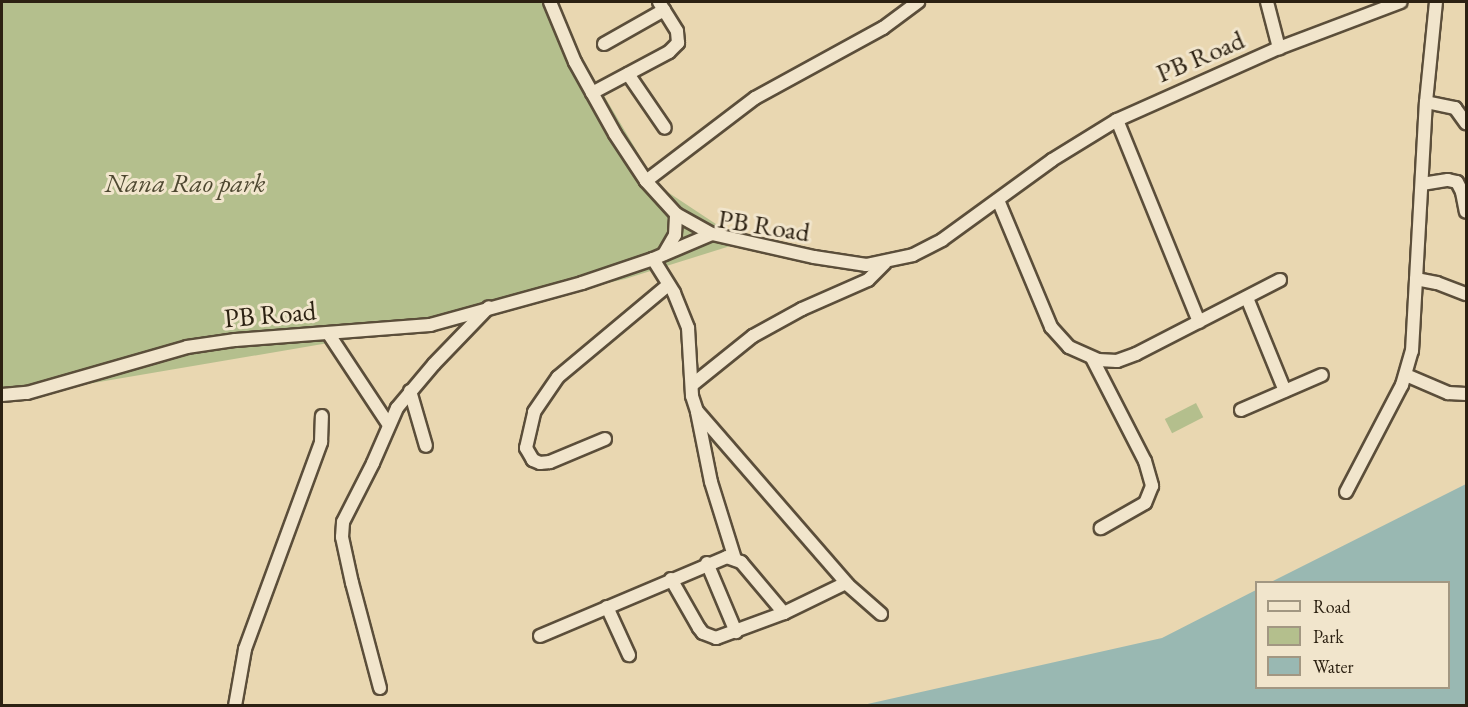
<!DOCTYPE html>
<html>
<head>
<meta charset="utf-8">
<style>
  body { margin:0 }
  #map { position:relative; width:1468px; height:707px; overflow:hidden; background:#e9d7b1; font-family:"EB Garamond",serif }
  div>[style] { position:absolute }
  .green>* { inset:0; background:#b4bf8d; transform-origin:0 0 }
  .water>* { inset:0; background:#99b8b2 }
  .roads { filter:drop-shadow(2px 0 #5b4e3a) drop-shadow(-2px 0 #5b4e3a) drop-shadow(0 2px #5b4e3a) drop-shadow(0 -2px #5b4e3a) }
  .minor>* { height:12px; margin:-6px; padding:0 6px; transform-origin:6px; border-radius:6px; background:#f1e5cc }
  span { translate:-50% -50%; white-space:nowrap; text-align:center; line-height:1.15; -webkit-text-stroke:6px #f1e5cc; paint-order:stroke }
  .street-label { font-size:27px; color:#2c2112 }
  .park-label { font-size:27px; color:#4e4831; font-style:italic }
  .frame { position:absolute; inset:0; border:3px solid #2c2112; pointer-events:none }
  .legend { position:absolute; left:1255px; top:581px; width:195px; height:108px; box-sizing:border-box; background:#f1e5cc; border:2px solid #a29782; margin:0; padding:8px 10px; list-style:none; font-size:18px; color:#2c2112 }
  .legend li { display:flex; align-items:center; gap:12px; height:30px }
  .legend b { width:30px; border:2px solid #a29782 }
</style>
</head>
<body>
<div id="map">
  <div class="green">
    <i style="clip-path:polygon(2px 2px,554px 2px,558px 18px,657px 185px,743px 242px,625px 279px,387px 333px,5px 398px,2px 397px)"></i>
    <i style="left:1196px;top:403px;width:16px;height:35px;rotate:63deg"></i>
  </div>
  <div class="water">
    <i style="clip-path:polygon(1466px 484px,1466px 705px,863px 705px,1162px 638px,1256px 590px,1256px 688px,1448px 688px,1448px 582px,1271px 582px)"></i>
  </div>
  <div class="roads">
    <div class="minor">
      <i style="left:550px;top:2px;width:65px;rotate:67.4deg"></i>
      <i style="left:575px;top:62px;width:82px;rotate:60.9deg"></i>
      <i style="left:615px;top:134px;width:56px;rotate:56.6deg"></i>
      <i style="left:646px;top:181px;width:45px;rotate:47.7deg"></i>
      <i style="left:676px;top:214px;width:41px;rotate:29.1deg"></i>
      <i style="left:1267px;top:2px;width:48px;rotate:75.4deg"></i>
      <i style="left:604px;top:44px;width:69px;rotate:-29.5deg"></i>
      <i style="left:628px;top:74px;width:65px;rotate:55.6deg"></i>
      <i style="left:592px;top:93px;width:87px;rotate:-28deg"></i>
      <i style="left:669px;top:52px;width:13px;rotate:-45deg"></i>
      <i style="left:678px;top:43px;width:12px;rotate:-95deg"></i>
      <i style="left:677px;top:31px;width:34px;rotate:-122deg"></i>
      <i style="left:1426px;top:102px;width:30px;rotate:12deg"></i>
      <i style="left:1455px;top:108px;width:19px;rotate:54deg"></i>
      <i style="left:1117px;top:120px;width:218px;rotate:67.9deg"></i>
      <i style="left:646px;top:181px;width:137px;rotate:-37.3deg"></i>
      <i style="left:755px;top:98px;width:146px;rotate:-28.7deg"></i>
      <i style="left:883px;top:28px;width:44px;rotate:-36.6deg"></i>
      <i style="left:1422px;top:184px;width:26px;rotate:-9deg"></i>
      <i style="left:1448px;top:180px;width:9px;rotate:13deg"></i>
      <i style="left:1457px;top:182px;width:11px;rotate:63deg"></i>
      <i style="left:1462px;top:192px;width:20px;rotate:79deg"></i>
      <i style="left:998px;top:200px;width:138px;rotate:67.3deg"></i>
      <i style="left:1051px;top:327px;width:27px;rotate:48deg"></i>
      <i style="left:1069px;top:347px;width:32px;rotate:24deg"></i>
      <i style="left:1098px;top:360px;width:19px;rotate:3deg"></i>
      <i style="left:1117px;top:361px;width:20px;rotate:-20deg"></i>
      <i style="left:1136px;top:354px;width:162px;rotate:-27.2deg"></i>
      <i style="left:664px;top:254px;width:22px;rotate:-60deg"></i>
      <i style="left:675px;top:235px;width:21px;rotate:-87deg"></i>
      <i style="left:653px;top:259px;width:40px;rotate:58deg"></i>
      <i style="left:674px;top:293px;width:38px;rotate:68deg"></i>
      <i style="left:688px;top:328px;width:68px;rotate:86.6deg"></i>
      <i style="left:692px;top:396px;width:16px;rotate:72deg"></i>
      <i style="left:697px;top:411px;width:230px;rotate:49deg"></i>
      <i style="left:848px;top:585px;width:44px;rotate:41.3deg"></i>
      <i style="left:1416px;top:279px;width:21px;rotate:11deg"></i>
      <i style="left:1437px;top:283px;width:31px;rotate:21deg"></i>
      <i style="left:1247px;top:298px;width:100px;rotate:67.8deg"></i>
      <i style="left:328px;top:333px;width:110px;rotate:56.5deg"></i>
      <i style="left:1092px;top:358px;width:116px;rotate:62.8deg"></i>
      <i style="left:1145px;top:461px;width:26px;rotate:74deg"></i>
      <i style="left:1152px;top:486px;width:18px;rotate:112deg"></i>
      <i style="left:1145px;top:503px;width:51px;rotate:150.4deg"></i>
      <i style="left:1406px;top:375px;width:46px;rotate:23.2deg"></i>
      <i style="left:1448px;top:393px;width:18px;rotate:3deg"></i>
      <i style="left:692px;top:385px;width:78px;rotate:-38.8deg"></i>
      <i style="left:753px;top:336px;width:56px;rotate:-28.9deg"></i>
      <i style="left:802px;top:309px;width:72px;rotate:-23.7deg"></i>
      <i style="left:868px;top:280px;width:24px;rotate:-45deg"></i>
      <i style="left:410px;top:391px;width:57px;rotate:73.8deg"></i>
      <i style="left:2px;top:395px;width:25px;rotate:-5deg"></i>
      <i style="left:27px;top:393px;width:166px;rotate:-16deg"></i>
      <i style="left:187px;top:347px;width:49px;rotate:-8.3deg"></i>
      <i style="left:235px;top:340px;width:196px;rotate:-4.4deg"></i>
      <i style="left:430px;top:325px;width:158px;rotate:-15.4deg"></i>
      <i style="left:582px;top:283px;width:75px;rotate:-18.7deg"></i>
      <i style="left:653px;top:259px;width:64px;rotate:-23deg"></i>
      <i style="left:712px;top:234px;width:105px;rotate:12.7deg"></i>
      <i style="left:814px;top:257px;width:53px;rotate:8.7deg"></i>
      <i style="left:866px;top:265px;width:48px;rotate:-12deg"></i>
      <i style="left:913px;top:255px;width:33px;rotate:-27deg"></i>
      <i style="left:942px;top:240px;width:136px;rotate:-36deg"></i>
      <i style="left:1052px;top:160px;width:76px;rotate:-31.6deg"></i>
      <i style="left:1117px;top:120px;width:177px;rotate:-24deg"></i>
      <i style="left:1279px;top:48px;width:130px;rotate:-20.7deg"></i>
      <i style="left:1241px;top:410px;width:88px;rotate:-23.4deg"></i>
      <i style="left:697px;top:412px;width:71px;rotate:78.7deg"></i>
      <i style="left:711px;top:482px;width:81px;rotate:72.7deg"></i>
      <i style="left:605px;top:439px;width:60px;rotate:157.3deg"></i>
      <i style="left:550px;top:462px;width:10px;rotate:174deg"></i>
      <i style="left:540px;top:463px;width:8px;rotate:-157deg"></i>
      <i style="left:533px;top:460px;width:14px;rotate:-120deg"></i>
      <i style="left:526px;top:448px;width:37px;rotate:-77deg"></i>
      <i style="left:534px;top:412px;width:42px;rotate:-55.6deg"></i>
      <i style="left:558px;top:377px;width:143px;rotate:-39.9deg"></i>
      <i style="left:1346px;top:492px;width:121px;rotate:-62.4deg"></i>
      <i style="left:1402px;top:385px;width:35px;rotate:-74deg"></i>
      <i style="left:1412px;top:351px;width:249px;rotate:-86.8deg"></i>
      <i style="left:1426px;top:102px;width:100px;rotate:-84.3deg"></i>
      <i style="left:707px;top:563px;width:75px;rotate:67.2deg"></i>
      <i style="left:671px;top:579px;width:56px;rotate:60.3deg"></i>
      <i style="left:699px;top:628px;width:6px;rotate:51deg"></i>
      <i style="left:703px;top:633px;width:14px;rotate:21deg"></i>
      <i style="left:716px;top:638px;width:72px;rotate:-20.2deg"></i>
      <i style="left:784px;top:613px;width:69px;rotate:-25.8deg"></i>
      <i style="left:607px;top:607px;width:53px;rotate:65.4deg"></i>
      <i style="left:540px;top:636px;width:203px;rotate:-22.9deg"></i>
      <i style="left:727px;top:557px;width:15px;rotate:20deg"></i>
      <i style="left:741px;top:562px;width:67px;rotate:49.9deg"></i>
      <i style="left:380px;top:688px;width:109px;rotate:-104.9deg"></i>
      <i style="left:352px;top:583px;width:47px;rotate:-102.3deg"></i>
      <i style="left:342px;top:537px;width:15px;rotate:-86deg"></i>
      <i style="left:343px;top:522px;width:66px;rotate:-63deg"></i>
      <i style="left:373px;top:463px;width:60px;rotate:-66.4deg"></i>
      <i style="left:397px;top:408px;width:57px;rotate:-49.9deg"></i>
      <i style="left:434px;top:364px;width:79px;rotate:-46deg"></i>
      <i style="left:235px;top:706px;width:58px;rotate:-80deg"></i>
      <i style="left:245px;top:649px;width:221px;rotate:-69.8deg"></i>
      <i style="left:321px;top:442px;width:26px;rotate:-88deg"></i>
    </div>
  </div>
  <div class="street-label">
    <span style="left:1200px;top:56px;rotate:-23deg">PB Road</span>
    <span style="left:764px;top:225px;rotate:9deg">PB Road</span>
    <span style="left:270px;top:314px;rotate:-5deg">PB Road</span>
  </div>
  <div class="park-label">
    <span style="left:185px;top:183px">Nana Rao park</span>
  </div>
  <div class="frame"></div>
  <ul class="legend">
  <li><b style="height:8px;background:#f1e5cc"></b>Road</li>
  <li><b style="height:16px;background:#b4bf8d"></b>Park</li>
  <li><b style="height:16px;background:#99b8b2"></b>Water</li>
  </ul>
</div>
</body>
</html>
